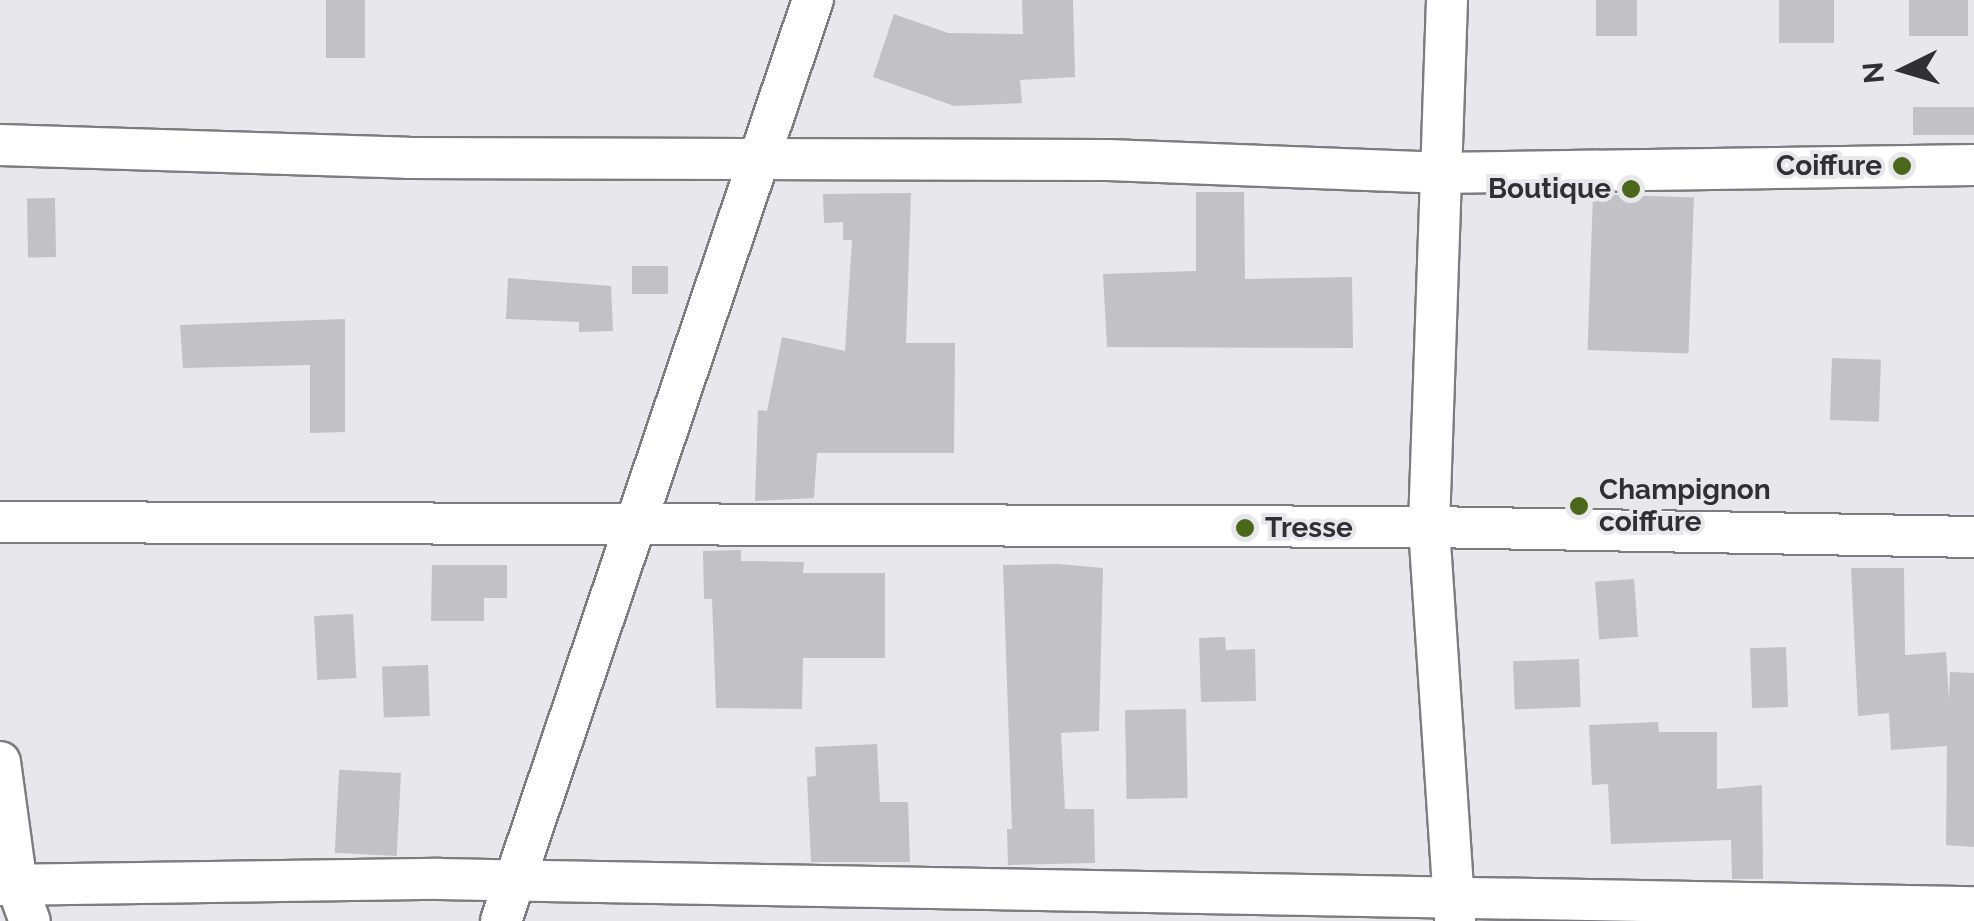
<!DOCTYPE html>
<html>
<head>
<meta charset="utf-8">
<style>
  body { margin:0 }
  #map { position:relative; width:1974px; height:921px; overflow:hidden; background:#e8e7ec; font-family:Raleway,sans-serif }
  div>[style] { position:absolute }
  .building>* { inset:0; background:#c2c1c6; transform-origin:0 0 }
  .roads { filter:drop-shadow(2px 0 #7d7c80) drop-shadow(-2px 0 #7d7c80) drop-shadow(0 2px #7d7c80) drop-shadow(0 -2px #7d7c80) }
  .minor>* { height:40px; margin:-20px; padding:0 20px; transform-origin:20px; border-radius:20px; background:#fff }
  .dots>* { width:28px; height:28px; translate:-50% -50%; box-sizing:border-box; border:5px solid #e8e7ec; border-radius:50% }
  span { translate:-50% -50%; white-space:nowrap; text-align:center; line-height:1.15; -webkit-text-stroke:8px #e8e7ec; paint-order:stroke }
  .poi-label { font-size:28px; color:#303032; font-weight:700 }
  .right { translate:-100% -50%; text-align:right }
  .left { translate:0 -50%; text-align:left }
  .north { position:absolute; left:1854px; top:20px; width:100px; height:100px; -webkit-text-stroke:8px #e8e7ec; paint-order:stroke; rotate:265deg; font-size:28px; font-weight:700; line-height:40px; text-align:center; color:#303032 }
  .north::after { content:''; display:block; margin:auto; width:35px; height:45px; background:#303032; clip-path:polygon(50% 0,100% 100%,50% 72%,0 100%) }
</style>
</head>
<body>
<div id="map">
  <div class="building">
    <i style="left:326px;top:0;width:39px;height:58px"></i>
    <i style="clip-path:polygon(1022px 0,1073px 0,1075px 77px,1020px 80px,1022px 103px,954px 106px,873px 77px,894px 14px,948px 33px,1023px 34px)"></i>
    <i style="left:1596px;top:0;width:41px;height:36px"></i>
    <i style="left:1779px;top:0;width:55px;height:43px"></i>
    <i style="left:1909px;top:0;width:59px;height:36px"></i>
    <i style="left:1974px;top:107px;width:28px;height:61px;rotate:90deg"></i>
    <i style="clip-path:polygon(1196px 192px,1244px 192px,1245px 279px,1352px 277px,1353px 348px,1107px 347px,1103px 274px,1196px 271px)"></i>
    <i style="clip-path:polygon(911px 193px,906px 343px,955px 343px,954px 453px,817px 453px,814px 498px,755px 501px,758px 410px,767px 411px,782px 337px,845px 351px,852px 240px,843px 240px,843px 222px,824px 223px,823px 194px)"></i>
    <i style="left:1593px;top:194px;width:101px;height:156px;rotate:2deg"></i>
    <i style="left:55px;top:198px;width:59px;height:28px;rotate:89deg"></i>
    <i style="left:632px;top:266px;width:36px;height:28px"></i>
    <i style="clip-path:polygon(508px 278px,611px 286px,613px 331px,579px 332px,579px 322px,506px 319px)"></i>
    <i style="clip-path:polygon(345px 319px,345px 432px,310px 433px,310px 365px,183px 368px,180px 325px)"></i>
    <i style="left:1832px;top:358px;width:49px;height:62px;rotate:2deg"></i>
    <i style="clip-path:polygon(741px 550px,741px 561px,804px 562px,803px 573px,885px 573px,885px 658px,803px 658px,802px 709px,716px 708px,712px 599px,704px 599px,703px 551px)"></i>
    <i style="clip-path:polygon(1058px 564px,1103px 568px,1099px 731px,1061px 733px,1065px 809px,1094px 809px,1095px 863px,1008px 865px,1007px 829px,1012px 829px,1003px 565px)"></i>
    <i style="clip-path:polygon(432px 565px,507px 565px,507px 598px,484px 598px,484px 621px,431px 621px)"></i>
    <i style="clip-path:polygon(1851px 568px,1904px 568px,1905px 655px,1946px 652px,1949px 700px,1950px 672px,1974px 673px,1974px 847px,1946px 845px,1947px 746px,1891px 750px,1889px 713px,1858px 716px)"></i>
    <i style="left:1634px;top:579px;width:58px;height:39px;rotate:86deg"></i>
    <i style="left:353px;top:614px;width:64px;height:39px;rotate:87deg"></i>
    <i style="clip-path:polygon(1225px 637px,1226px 650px,1255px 649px,1256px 701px,1201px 702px,1199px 638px)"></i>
    <i style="left:1786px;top:647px;width:60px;height:36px;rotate:88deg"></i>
    <i style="left:1579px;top:659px;width:48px;height:66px;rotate:88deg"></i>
    <i style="left:428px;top:665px;width:51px;height:46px;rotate:88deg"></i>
    <i style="left:1186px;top:709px;width:89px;height:61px;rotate:89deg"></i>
    <i style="clip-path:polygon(1658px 722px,1659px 732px,1717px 732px,1717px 789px,1762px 785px,1763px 879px,1732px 879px,1731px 840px,1611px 844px,1608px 784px,1592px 785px,1589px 725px)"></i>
    <i style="clip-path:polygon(877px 744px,880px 802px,908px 802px,910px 862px,811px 862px,807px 777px,816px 776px,815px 747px)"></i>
    <i style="left:401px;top:773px;width:83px;height:62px;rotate:93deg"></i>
  </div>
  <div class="roads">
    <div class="minor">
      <i style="left:1447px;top:0;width:527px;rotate:91.96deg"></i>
      <i style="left:1429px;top:527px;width:395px;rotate:86.2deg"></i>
      <i style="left:0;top:145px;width:408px;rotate:1.8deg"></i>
      <i style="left:408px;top:158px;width:700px;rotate:0.16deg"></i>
      <i style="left:1108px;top:160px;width:331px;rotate:2.2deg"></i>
      <i style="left:1439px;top:173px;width:535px;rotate:-0.86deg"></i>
      <i style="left:0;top:522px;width:1429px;rotate:0.2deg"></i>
      <i style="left:1429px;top:527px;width:545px;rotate:1.05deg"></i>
      <i style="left:0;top:762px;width:125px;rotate:82.2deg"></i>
      <i style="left:17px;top:886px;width:37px;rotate:70deg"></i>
      <i style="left:0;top:885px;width:439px;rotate:-0.8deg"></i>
      <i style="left:439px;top:879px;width:1535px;rotate:1.05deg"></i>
      <i style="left:501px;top:921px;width:972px;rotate:-71.29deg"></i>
    </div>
  </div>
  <div class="dots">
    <i style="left:1902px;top:166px;background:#4b671a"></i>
    <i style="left:1631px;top:189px;background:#4b671a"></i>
    <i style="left:1579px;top:506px;background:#4b671a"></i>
    <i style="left:1245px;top:528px;background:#4b671a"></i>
  </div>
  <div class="poi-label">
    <span class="right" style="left:1882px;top:166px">Coiffure</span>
    <span class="right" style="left:1611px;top:189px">Boutique</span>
    <span class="left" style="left:1599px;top:506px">Champignon<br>coiffure</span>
    <span class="left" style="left:1265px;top:528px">Tresse</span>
  </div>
  <div class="north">N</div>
</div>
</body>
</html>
